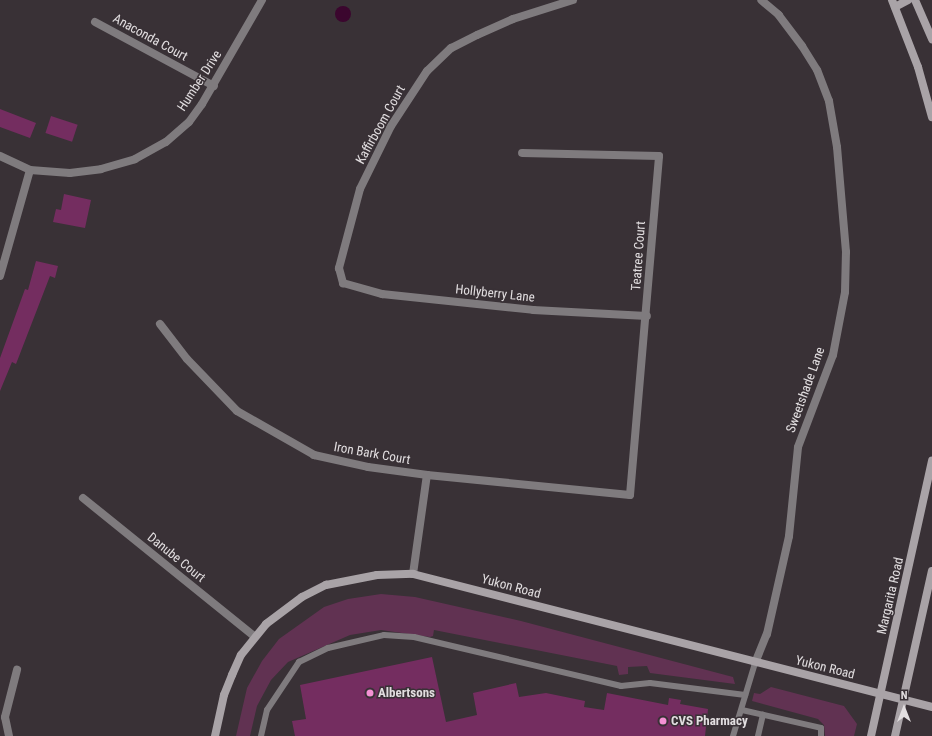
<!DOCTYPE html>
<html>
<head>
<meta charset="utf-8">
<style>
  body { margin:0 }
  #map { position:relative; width:932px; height:736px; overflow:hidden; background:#393136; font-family:"Roboto Condensed",sans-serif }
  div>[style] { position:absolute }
  .green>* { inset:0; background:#613252 }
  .water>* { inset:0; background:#3b062e }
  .round { border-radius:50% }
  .building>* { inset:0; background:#742d60; transform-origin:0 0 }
  .lane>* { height:6px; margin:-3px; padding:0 3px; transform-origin:3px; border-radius:3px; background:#7f7b7e }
  .street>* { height:8px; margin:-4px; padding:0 4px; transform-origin:4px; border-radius:4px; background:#7f7b7e }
  .secondary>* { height:8px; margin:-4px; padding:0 4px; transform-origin:4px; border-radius:4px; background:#a9a3a7 }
  .dots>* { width:11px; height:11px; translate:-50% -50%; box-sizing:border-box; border:2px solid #393136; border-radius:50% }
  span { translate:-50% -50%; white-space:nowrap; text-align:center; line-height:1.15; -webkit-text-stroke:3px #393136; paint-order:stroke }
  .street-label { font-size:13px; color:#e2dee0 }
  .poi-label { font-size:13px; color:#e2dee0; font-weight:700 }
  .left { translate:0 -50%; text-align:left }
  .north { position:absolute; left:884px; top:688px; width:40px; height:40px; -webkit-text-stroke:3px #393136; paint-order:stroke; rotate:0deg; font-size:11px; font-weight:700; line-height:16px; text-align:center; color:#e2dee0 }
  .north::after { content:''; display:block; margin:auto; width:14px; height:18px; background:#e2dee0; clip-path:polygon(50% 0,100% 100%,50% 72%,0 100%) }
</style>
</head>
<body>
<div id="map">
  <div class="green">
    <i style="clip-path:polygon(381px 594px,415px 597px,521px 621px,733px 677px,735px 684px,650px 673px,647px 666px,628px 667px,628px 674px,619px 675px,617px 666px,434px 630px,433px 636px,430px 637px,381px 630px,350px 635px,288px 662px,271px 680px,257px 706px,250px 736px,236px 736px,247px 688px,262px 661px,279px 639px,324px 607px,348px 599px)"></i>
    <i style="clip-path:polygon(771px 687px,844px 706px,857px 724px,854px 736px,825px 736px,824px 725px,818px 719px,752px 701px,754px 693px,760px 694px)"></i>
  </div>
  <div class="water">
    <i class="round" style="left:335px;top:6px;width:16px;height:16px"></i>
  </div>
  <div class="building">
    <i style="clip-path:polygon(0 109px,36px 123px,30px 138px,0 127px)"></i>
    <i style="left:51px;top:116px;width:28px;height:18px;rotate:18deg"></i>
    <i style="clip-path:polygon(64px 194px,91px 200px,85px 228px,53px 222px,56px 209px,61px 210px)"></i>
    <i style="clip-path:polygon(36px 261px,58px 266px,55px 278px,50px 276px,16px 364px,12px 362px,0 391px,0 358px,25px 289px,28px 290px)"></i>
    <i style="clip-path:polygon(432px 657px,446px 722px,477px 715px,473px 693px,516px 683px,519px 697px,546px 693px,585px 701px,584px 707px,604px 710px,607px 693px,668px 705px,669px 698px,681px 700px,680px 704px,708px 709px,705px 736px,295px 736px,292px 721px,306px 719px,300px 685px)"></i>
  </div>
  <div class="lane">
    <i style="left:742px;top:710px;width:81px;rotate:12.8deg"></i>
    <i style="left:821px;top:728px;width:8px;rotate:90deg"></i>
    <i style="left:261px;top:736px;width:27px;rotate:-77deg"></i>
    <i style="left:267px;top:710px;width:58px;rotate:-56.3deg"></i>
    <i style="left:299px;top:662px;width:32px;rotate:-26deg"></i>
    <i style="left:328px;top:648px;width:57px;rotate:-13.1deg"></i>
    <i style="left:384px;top:635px;width:30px;rotate:4deg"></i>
    <i style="left:414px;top:637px;width:213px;rotate:13.3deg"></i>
    <i style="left:621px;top:686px;width:29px;rotate:-6deg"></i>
    <i style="left:650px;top:683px;width:96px;rotate:7.2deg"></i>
    <i style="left:733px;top:736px;width:76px;rotate:-73.2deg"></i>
    <i style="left:758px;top:736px;width:22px;rotate:-77deg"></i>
  </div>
  <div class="street">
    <i style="left:573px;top:0;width:63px;rotate:162.4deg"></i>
    <i style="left:513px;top:19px;width:39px;rotate:156deg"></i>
    <i style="left:477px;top:35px;width:29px;rotate:153deg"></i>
    <i style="left:451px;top:48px;width:33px;rotate:136deg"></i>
    <i style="left:427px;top:71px;width:66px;rotate:123.2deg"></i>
    <i style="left:391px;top:126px;width:70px;rotate:116.2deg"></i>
    <i style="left:360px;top:189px;width:82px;rotate:104.9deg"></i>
    <i style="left:339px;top:268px;width:16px;rotate:75deg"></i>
    <i style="left:343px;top:283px;width:41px;rotate:15.8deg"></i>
    <i style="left:382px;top:294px;width:152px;rotate:6deg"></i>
    <i style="left:533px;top:310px;width:114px;rotate:3deg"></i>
    <i style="left:95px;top:22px;width:135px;rotate:28.3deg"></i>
    <i style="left:0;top:156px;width:33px;rotate:25deg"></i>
    <i style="left:30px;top:170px;width:40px;rotate:4.3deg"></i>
    <i style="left:70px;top:173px;width:31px;rotate:-7deg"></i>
    <i style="left:101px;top:169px;width:35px;rotate:-16deg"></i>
    <i style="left:135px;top:159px;width:35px;rotate:-29deg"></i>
    <i style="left:166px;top:142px;width:30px;rotate:-41deg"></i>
    <i style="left:189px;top:122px;width:22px;rotate:-54deg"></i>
    <i style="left:202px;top:104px;width:120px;rotate:-60deg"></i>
    <i style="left:0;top:276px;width:110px;rotate:-74.2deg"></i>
    <i style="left:160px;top:324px;width:44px;rotate:52.4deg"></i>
    <i style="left:187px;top:359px;width:72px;rotate:46.1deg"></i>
    <i style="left:237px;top:411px;width:89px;rotate:29.7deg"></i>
    <i style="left:314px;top:455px;width:55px;rotate:12.5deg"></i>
    <i style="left:368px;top:467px;width:60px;rotate:7.7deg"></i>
    <i style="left:427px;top:475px;width:204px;rotate:5.6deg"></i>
    <i style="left:630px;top:495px;width:340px;rotate:-85.1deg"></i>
    <i style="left:659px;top:156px;width:137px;rotate:-178.7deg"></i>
    <i style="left:83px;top:498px;width:221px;rotate:38.9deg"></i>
    <i style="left:413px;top:574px;width:100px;rotate:-82deg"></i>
    <i style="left:755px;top:663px;width:31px;rotate:-68deg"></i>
    <i style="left:767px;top:634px;width:100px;rotate:-77.3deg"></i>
    <i style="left:789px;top:536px;width:89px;rotate:-84.2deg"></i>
    <i style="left:798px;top:447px;width:98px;rotate:-69.2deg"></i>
    <i style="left:833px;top:355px;width:64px;rotate:-79.2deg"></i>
    <i style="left:845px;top:292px;width:40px;rotate:-88.6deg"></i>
    <i style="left:846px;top:252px;width:105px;rotate:-94.9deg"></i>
    <i style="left:837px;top:147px;width:47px;rotate:-99.9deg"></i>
    <i style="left:829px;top:101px;width:33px;rotate:-111deg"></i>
    <i style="left:817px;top:70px;width:28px;rotate:-122deg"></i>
    <i style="left:802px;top:46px;width:39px;rotate:-127deg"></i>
    <i style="left:779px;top:15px;width:23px;rotate:-140deg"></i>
    <i style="left:9px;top:736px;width:19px;rotate:-102deg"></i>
    <i style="left:5px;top:717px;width:49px;rotate:-75.7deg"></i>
  </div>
  <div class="secondary">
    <i style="left:892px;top:0;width:72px;rotate:68.8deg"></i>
    <i style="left:918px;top:67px;width:52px;rotate:74.4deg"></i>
    <i style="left:915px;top:0;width:43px;rotate:66.4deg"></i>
    <i style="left:895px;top:7px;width:15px;rotate:-28deg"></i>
    <i style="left:215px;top:736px;width:42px;rotate:-77.6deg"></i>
    <i style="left:224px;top:695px;width:22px;rotate:-68deg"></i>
    <i style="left:232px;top:675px;width:22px;rotate:-66deg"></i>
    <i style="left:241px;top:655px;width:40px;rotate:-51deg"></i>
    <i style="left:266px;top:624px;width:45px;rotate:-36.9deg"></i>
    <i style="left:302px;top:597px;width:27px;rotate:-27deg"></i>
    <i style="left:326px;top:585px;width:52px;rotate:-11.1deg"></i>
    <i style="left:377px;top:575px;width:36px;rotate:-2deg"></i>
    <i style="left:413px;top:574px;width:536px;rotate:14.37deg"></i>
    <i style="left:871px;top:736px;width:282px;rotate:-77.5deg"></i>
    <i style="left:895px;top:736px;width:169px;rotate:-77.4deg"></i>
  </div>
  <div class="dots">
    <i style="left:370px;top:693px;background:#f491d4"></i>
    <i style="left:663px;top:721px;background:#f491d4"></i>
  </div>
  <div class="street-label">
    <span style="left:150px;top:38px;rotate:29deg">Anaconda Court</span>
    <span style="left:200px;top:81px;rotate:-57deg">Humber Drive</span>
    <span style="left:381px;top:125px;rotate:-61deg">Kaffirboom Court</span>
    <span style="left:639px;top:256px;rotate:-86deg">Teatree Court</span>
    <span style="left:495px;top:294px;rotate:6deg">Hollyberry Lane</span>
    <span style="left:806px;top:390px;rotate:-70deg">Sweetshade Lane</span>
    <span style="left:372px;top:454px;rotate:10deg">Iron Bark Court</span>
    <span style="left:176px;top:558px;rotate:39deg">Danube Court</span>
    <span style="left:511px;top:587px;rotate:15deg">Yukon Road</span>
    <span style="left:891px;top:596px;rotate:-77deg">Margarita Road</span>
    <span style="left:825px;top:668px;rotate:14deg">Yukon Road</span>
  </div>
  <div class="poi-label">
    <span class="left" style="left:378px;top:693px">Albertsons</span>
    <span class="left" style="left:671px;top:721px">CVS Pharmacy</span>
  </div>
  <div class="north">N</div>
</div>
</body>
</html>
